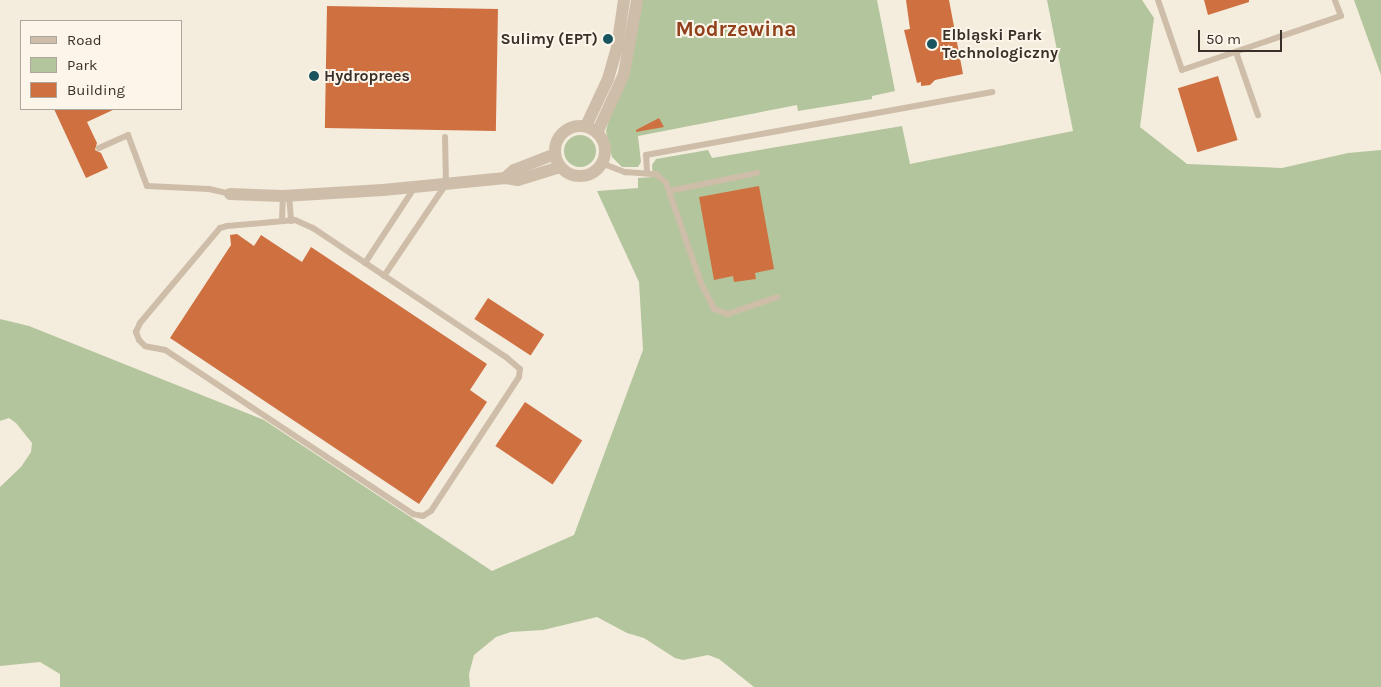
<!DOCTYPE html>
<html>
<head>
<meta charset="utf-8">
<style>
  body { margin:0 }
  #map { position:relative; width:1381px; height:687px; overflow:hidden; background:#f4ecdd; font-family:Karla,sans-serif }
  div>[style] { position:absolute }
  .green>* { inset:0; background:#b3c59c }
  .round { border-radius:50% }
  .building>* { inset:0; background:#cf7041; transform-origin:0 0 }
  .service>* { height:6px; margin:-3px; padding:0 3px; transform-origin:3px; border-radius:3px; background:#cebda8 }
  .minor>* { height:12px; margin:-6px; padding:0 6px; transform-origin:6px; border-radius:6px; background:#cebda8 }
  .minor>.ring { margin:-6px; padding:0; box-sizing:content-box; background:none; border:12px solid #cebda8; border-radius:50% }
  .dots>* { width:14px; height:14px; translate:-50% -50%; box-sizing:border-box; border:2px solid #fbf5ea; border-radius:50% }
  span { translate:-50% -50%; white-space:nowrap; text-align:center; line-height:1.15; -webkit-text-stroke:4px #fbf5ea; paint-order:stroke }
  .poi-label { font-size:16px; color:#3a3029; font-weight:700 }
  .left { translate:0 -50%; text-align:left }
  .right { translate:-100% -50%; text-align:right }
  .district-label { font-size:21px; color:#90411b; font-weight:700 }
  .legend { position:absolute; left:20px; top:20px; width:162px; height:90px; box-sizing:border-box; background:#fbf5ea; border:1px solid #aea69d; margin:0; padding:6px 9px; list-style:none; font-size:15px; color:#3a3029 }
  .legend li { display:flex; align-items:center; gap:10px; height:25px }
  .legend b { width:25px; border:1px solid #aea69d }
  .scale { position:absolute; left:1198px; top:30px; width:84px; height:22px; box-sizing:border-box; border:2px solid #3a3029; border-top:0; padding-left:6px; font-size:15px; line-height:18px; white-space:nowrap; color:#3a3029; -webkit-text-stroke:4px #fbf5ea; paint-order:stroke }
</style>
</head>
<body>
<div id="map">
  <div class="green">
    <i style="clip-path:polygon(641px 0,877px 0,895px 91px,872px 96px,872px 99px,798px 111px,797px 105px,638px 136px,641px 162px,638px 167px,622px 167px,612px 157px,606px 131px)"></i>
    <i style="clip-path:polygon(1047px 0,1142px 0,1154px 18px,1140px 127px,1187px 164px,1282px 168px,1348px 153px,1381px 150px,1381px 687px,754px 687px,719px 659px,708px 655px,683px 660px,675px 658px,644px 638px,627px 633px,597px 617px,543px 630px,511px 632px,496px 637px,474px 655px,469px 674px,470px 687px,60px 687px,60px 674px,40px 662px,0 666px,0 487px,21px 467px,31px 452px,32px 443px,16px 423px,9px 418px,0 421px,0 319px,29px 326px,264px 420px,492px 571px,574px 535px,643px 350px,639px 282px,597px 191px,638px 188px,638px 178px,653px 177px,652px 165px,656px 159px,708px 150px,712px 158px,902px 126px,910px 164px,1073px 131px)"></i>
    <i style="clip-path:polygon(1354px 0,1381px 0,1381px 75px)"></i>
    <i class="round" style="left:564px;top:135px;width:32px;height:32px"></i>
  </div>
  <div class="building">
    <i style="clip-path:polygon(906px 0,949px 0,963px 74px,935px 80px,930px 85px,921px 86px,921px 82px,917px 83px,904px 30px,910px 29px)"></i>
    <i style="clip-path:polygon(1204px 0,1249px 0,1249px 2px,1208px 15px)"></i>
    <i style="left:327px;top:6px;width:171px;height:122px;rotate:1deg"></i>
    <i style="left:1218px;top:76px;width:67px;height:42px;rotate:73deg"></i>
    <i style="clip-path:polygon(54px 109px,115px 109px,87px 122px,97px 143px,95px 150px,101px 153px,108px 168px,86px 178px)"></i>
    <i style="clip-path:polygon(659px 118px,664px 127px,636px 132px,636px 130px)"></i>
    <i style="clip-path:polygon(759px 186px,774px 269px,755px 273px,756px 279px,734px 282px,733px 276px,714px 280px,699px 197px)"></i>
    <i style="clip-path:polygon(237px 234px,254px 246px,261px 235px,302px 262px,311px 247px,487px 364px,470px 390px,487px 402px,419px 504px,170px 338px,231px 245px,230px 235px)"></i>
    <i style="left:488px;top:298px;width:67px;height:25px;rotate:33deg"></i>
    <i style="left:525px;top:402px;width:69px;height:53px;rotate:34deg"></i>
  </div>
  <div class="service">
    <i style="left:1158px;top:0;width:74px;rotate:71.1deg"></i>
    <i style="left:1182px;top:70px;width:168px;rotate:-18.8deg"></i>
    <i style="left:1341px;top:16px;width:17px;rotate:-111deg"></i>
    <i style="left:1236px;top:52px;width:67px;rotate:70.8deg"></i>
    <i style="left:99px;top:148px;width:32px;rotate:-24deg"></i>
    <i style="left:128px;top:135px;width:54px;rotate:69.6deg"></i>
    <i style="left:147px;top:186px;width:62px;rotate:2.8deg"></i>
    <i style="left:209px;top:189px;width:22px;rotate:13deg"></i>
    <i style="left:601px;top:163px;width:26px;rotate:21deg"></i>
    <i style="left:625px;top:172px;width:31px;rotate:4deg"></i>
    <i style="left:656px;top:174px;width:13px;rotate:42deg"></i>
    <i style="left:666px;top:183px;width:106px;rotate:70.7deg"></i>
    <i style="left:701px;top:283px;width:29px;rotate:63deg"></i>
    <i style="left:714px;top:309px;width:15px;rotate:20deg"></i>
    <i style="left:728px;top:314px;width:52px;rotate:-19.1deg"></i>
    <i style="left:647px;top:172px;width:17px;rotate:-93deg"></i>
    <i style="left:646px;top:155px;width:352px;rotate:-10.3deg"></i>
    <i style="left:669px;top:191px;width:90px;rotate:-11.6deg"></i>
    <i style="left:289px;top:196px;width:25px;rotate:85deg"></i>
    <i style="left:295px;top:220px;width:20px;rotate:24deg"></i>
    <i style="left:313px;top:228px;width:232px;rotate:33.8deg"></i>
    <i style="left:506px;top:357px;width:18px;rotate:41deg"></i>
    <i style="left:520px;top:369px;width:8px;rotate:97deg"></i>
    <i style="left:519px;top:377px;width:160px;rotate:123.3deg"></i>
    <i style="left:431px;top:511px;width:9px;rotate:148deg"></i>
    <i style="left:423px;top:516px;width:10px;rotate:-169deg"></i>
    <i style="left:413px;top:514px;width:297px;rotate:-146.5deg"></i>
    <i style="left:165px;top:350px;width:20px;rotate:-169deg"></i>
    <i style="left:145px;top:346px;width:8px;rotate:-135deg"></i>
    <i style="left:139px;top:340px;width:9px;rotate:-111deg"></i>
    <i style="left:136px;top:332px;width:10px;rotate:-66deg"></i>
    <i style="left:140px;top:323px;width:124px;rotate:-49.9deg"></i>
    <i style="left:220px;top:228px;width:7px;rotate:-16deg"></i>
    <i style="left:227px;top:226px;width:68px;rotate:-5deg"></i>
    <i style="left:282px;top:221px;width:25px;rotate:-88deg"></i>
    <i style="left:365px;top:263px;width:91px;rotate:-56.7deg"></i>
    <i style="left:384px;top:276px;width:111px;rotate:-56deg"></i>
    <i style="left:446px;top:184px;width:47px;rotate:-91.2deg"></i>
  </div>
  <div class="minor">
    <i style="left:586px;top:126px;width:52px;rotate:-64.9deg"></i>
    <i style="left:608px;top:79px;width:32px;rotate:-74deg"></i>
    <i style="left:617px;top:48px;width:49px;rotate:-81.7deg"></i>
    <i class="ring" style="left:555px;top:126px;width:38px;height:38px"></i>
    <i style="left:597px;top:133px;width:65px;rotate:-65.4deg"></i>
    <i style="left:624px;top:74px;width:75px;rotate:-80deg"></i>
    <i style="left:505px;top:178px;width:12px;rotate:-42deg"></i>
    <i style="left:514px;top:170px;width:44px;rotate:-21.3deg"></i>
    <i style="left:230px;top:194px;width:53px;rotate:2.2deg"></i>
    <i style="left:283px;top:196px;width:100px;rotate:-3.4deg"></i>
    <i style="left:383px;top:190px;width:123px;rotate:-5.6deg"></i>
    <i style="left:505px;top:178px;width:13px;rotate:9deg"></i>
    <i style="left:518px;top:180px;width:44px;rotate:-17.2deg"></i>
  </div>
  <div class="dots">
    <i style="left:608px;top:39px;background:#1a555f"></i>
    <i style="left:932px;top:44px;background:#1a555f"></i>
    <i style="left:314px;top:76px;background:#1a555f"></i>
  </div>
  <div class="poi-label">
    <span class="left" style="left:942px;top:44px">Elbląski Park<br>Technologiczny</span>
    <span class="right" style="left:598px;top:39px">Sulimy (EPT)</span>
    <span class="left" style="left:324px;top:76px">Hydroprees</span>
  </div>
  <div class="district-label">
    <span style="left:736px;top:29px">Modrzewina</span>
  </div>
  <ul class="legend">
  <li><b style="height:6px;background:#cebda8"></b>Road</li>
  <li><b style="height:14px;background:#b3c59c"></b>Park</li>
  <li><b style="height:14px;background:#cf7041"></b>Building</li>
  </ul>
  <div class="scale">50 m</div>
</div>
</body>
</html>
